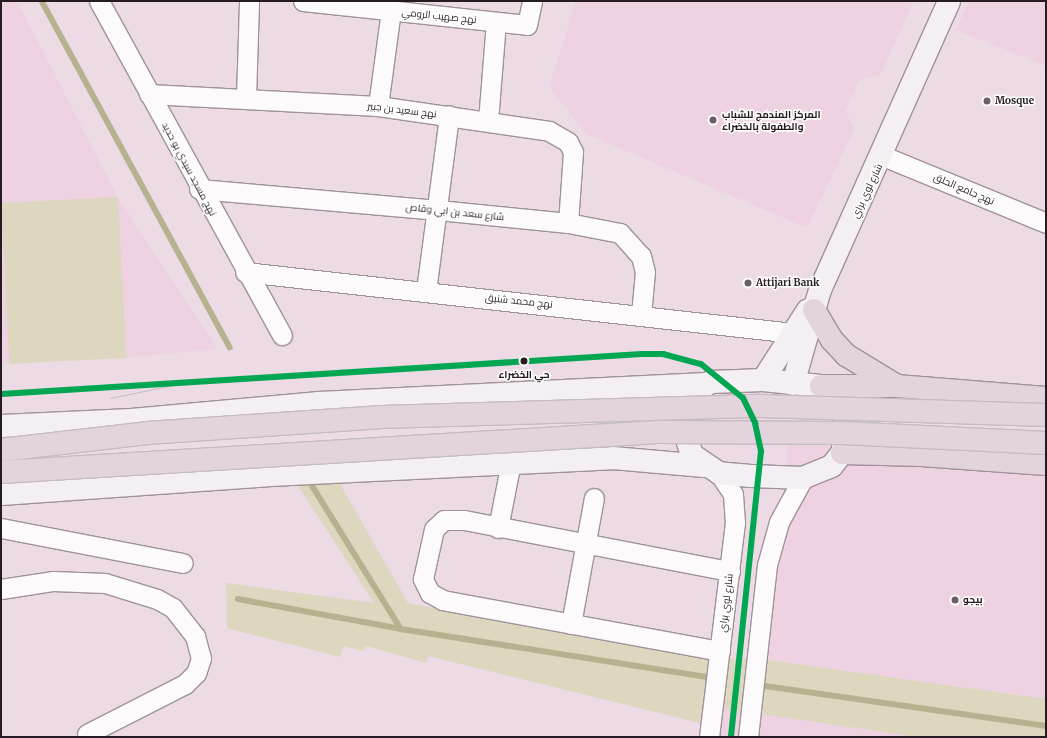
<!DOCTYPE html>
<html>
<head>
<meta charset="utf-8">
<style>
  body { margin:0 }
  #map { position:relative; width:1047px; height:738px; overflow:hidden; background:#ecdbe4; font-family:Merriweather,Cairo,serif }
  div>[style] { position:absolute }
  .built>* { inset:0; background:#eed2e1 }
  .green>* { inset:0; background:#ded7c0; transform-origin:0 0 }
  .stream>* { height:5.5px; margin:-2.75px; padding:0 2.75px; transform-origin:2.75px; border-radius:2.75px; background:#b6b290 }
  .roads { filter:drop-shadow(1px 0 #9f9299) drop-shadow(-1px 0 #9f9299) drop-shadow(0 1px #9f9299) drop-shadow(0 -1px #9f9299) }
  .street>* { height:19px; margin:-9.5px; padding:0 9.5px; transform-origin:9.5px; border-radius:9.5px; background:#fcfafb }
  .secondary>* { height:22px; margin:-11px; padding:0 11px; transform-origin:11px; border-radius:11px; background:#f4eff2 }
  .highway>* { height:22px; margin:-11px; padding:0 11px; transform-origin:11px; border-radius:11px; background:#e3d3dd }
  .tram>* { height:1px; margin:-0.5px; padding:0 0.5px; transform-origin:0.5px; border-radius:0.5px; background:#c3bec1 }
  .bridges { filter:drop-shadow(1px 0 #c4bcc1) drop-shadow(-1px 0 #c4bcc1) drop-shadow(0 1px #c4bcc1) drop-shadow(0 -1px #c4bcc1) }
  .highway-bridge>* { height:22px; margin:-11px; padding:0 11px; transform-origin:11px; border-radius:11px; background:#e3d3dd }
  .rail-1>* { height:6px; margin:-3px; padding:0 3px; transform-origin:3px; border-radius:3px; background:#00a651 }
  .dots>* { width:11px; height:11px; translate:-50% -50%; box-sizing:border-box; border:2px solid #fff; border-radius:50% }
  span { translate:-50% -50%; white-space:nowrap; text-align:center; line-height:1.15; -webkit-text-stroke:3px #fff; paint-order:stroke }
  .street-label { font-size:10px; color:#261b21 }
  .poi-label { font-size:10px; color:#261b21; font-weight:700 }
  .left { translate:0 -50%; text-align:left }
  .stop-label { font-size:10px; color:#261b21; font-weight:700 }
  .frame { position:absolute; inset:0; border:2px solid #261b21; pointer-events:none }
</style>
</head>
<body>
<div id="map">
  <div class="built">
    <i style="clip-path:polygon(1px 1px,17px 1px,118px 197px,217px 349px,126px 358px,1px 363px)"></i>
    <i style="clip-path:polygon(576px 1px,914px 1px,880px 75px,860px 79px,845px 111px,855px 128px,807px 228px,587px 134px,549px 87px)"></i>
    <i style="clip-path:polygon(969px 1px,1046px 1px,1046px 66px,956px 30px)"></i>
    <i style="clip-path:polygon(789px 434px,1046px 443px,1046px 699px,768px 660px)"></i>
    <i style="clip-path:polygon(706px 706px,762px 714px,917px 737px,702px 737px)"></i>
  </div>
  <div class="green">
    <i style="left:118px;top:197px;width:161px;height:117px;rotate:87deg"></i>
    <i style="clip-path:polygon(331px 468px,408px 603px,709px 658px,768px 660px,1046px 699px,1046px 737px,917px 737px,706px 706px,704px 724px,428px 656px,426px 663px,366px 646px,363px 651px,344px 646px,340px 657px,227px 628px,226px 583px,374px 603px,289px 472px)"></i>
  </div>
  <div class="stream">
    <i style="left:42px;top:1px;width:394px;rotate:61.5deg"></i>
    <i style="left:310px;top:482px;width:173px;rotate:58.2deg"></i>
    <i style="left:238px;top:599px;width:166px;rotate:10.4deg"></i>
    <i style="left:401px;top:629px;width:311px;rotate:8.9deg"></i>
    <i style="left:765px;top:686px;width:284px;rotate:8.1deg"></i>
  </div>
  <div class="roads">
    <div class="street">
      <i style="left:99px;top:1px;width:381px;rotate:61.3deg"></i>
      <i style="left:303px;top:1px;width:225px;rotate:6.1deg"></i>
      <i style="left:527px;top:25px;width:25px;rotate:-78deg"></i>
      <i style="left:149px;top:94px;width:229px;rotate:3deg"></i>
      <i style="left:378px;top:106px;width:173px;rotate:8.3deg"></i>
      <i style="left:549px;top:131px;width:22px;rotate:30deg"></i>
      <i style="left:568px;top:142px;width:11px;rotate:63deg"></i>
      <i style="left:573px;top:152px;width:71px;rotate:94deg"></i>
      <i style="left:246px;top:98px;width:97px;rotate:-88.2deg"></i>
      <i style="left:378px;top:106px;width:97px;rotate:-82.3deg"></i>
      <i style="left:488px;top:121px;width:99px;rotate:-85.4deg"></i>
      <i style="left:883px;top:156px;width:176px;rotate:22.3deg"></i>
      <i style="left:199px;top:189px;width:240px;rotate:5deg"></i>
      <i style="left:438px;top:210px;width:131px;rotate:5.7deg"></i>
      <i style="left:568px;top:223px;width:53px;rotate:10.9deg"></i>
      <i style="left:620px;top:233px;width:31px;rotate:48deg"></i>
      <i style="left:641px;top:256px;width:16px;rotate:76deg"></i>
      <i style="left:645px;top:272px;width:42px;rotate:95.4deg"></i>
      <i style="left:245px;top:272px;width:551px;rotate:6.35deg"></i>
      <i style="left:426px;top:291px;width:177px;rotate:-82.5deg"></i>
      <i style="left:1px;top:528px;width:185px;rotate:10.9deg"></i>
      <i style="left:498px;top:528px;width:67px;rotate:-78.9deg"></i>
      <i style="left:1px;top:589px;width:53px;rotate:-8.7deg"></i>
      <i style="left:53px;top:581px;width:52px;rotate:2.2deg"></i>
      <i style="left:105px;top:583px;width:54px;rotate:17.1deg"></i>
      <i style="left:157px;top:599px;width:18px;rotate:29deg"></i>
      <i style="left:173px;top:608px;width:36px;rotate:52deg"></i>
      <i style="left:195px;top:636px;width:23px;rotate:75deg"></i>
      <i style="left:201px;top:658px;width:16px;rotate:108deg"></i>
      <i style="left:196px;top:673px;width:16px;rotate:135deg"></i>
      <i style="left:185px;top:684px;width:110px;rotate:153deg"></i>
      <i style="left:571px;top:624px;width:128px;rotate:-79.7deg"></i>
      <i style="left:720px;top:651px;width:282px;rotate:-169.6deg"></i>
      <i style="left:443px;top:600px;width:15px;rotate:-152deg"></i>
      <i style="left:430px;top:593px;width:16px;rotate:-117deg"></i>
      <i style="left:423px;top:579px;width:51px;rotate:-77.6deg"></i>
      <i style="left:434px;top:529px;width:13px;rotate:-42deg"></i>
      <i style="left:444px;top:520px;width:20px"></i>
      <i style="left:464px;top:520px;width:271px;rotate:10.9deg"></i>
      <i style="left:709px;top:737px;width:216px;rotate:-83.1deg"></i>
      <i style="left:735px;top:523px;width:29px;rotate:-94deg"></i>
      <i style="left:733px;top:494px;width:25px;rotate:-124deg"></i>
      <i style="left:748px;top:737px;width:173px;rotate:-83.7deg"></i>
      <i style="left:767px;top:565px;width:45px;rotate:-74.4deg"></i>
      <i style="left:779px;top:522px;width:50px;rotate:-61.4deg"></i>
    </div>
    <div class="secondary">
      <i style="left:763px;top:380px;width:58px;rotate:5.9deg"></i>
      <i style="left:821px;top:386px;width:15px;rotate:37deg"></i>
      <i style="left:833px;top:395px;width:31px;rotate:63deg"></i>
      <i style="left:847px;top:423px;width:30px;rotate:99deg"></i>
      <i style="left:842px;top:453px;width:16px;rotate:128deg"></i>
      <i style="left:832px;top:466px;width:31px;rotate:158deg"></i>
      <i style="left:803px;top:478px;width:52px;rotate:-177.8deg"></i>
      <i style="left:751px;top:476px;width:32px;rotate:-175deg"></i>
      <i style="left:719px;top:473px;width:32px;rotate:-146deg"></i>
      <i style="left:692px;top:455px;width:32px;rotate:-108deg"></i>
      <i style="left:682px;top:425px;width:33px;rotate:-70deg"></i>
      <i style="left:693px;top:394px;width:22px;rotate:-34deg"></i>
      <i style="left:711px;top:382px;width:52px;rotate:-2.2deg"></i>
      <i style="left:763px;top:380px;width:83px;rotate:-57.3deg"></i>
      <i style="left:793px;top:384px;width:98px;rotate:-74deg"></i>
      <i style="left:820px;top:290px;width:316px;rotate:-65.9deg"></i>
      <i style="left:1px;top:426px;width:130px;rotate:-2.6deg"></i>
      <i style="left:131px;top:420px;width:189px;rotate:-5.2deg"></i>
      <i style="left:319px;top:403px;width:387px;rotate:-2.8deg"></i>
      <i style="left:1px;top:494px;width:271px;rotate:-4deg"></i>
      <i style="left:271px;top:475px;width:342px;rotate:-2.8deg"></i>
      <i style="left:613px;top:458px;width:91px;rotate:5deg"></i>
    </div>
    <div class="highway">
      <i style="left:814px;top:310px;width:35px;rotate:59deg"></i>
      <i style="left:832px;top:340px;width:21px;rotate:47deg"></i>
      <i style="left:846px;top:355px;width:60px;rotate:31.3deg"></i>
      <i style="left:897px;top:386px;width:149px;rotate:4.6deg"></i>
      <i style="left:821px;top:386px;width:73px"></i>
      <i style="left:842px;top:453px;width:79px;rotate:1.5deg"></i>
      <i style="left:921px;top:455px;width:125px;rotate:4.1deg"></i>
    </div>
  </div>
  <div class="tram">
    <i style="left:110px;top:398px;width:76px;rotate:-11.5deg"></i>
  </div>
  <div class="bridges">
    <div class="highway-bridge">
      <i style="left:1px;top:450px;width:147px;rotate:-6.6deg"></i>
      <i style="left:147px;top:433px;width:236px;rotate:-3.9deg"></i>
      <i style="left:382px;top:417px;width:378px;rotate:-1.7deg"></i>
      <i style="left:760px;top:406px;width:286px;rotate:1.8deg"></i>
      <i style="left:1px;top:472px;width:658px;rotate:-3.48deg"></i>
      <i style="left:658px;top:432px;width:185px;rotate:0.3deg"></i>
      <i style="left:843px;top:433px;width:203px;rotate:2.8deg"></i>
    </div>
  </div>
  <div class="rail-1">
    <i style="left:1px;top:394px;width:642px;rotate:-3.57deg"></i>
    <i style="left:642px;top:354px;width:21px"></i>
    <i style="left:663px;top:354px;width:39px;rotate:15deg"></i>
    <i style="left:701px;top:364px;width:54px;rotate:39deg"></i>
    <i style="left:743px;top:398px;width:28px;rotate:64deg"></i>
    <i style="left:755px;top:423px;width:29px;rotate:78deg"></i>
    <i style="left:761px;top:451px;width:288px;rotate:96deg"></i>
  </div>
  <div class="dots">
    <i style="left:987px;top:101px;background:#6b5e65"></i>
    <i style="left:713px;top:120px;background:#6b5e65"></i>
    <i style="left:748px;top:283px;background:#6b5e65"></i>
    <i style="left:524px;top:361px;background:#261b21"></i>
    <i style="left:955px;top:600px;background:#6b5e65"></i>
  </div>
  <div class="street-label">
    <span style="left:439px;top:16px;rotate:6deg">نهج صهيب الرومي</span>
    <span style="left:402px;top:110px;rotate:7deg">نهج سعيد بن جبير</span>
    <span style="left:189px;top:169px;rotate:62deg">نهج مسجد سيدي بو حديد</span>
    <span style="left:964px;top:189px;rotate:23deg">نهج جامع الحلق</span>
    <span style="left:867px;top:191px;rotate:-65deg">شارع لوي براي</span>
    <span style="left:455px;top:212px;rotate:6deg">شارع سعد بن ابي وقاص</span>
    <span style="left:519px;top:301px;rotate:6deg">نهج محمد شنيق</span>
    <span style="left:726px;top:603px;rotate:-83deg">شارع لوي براي</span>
  </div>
  <div class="poi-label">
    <span class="left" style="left:995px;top:101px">Mosque</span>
    <span class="left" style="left:722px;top:120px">المركز المندمج للشباب<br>والطفولة بالخضراء</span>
    <span class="left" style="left:756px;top:283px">Attijari Bank</span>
    <span class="left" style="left:963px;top:600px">بيجو</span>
  </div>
  <div class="stop-label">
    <span style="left:524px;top:375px">حي الخضراء</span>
  </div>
  <div class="frame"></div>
</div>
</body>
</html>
